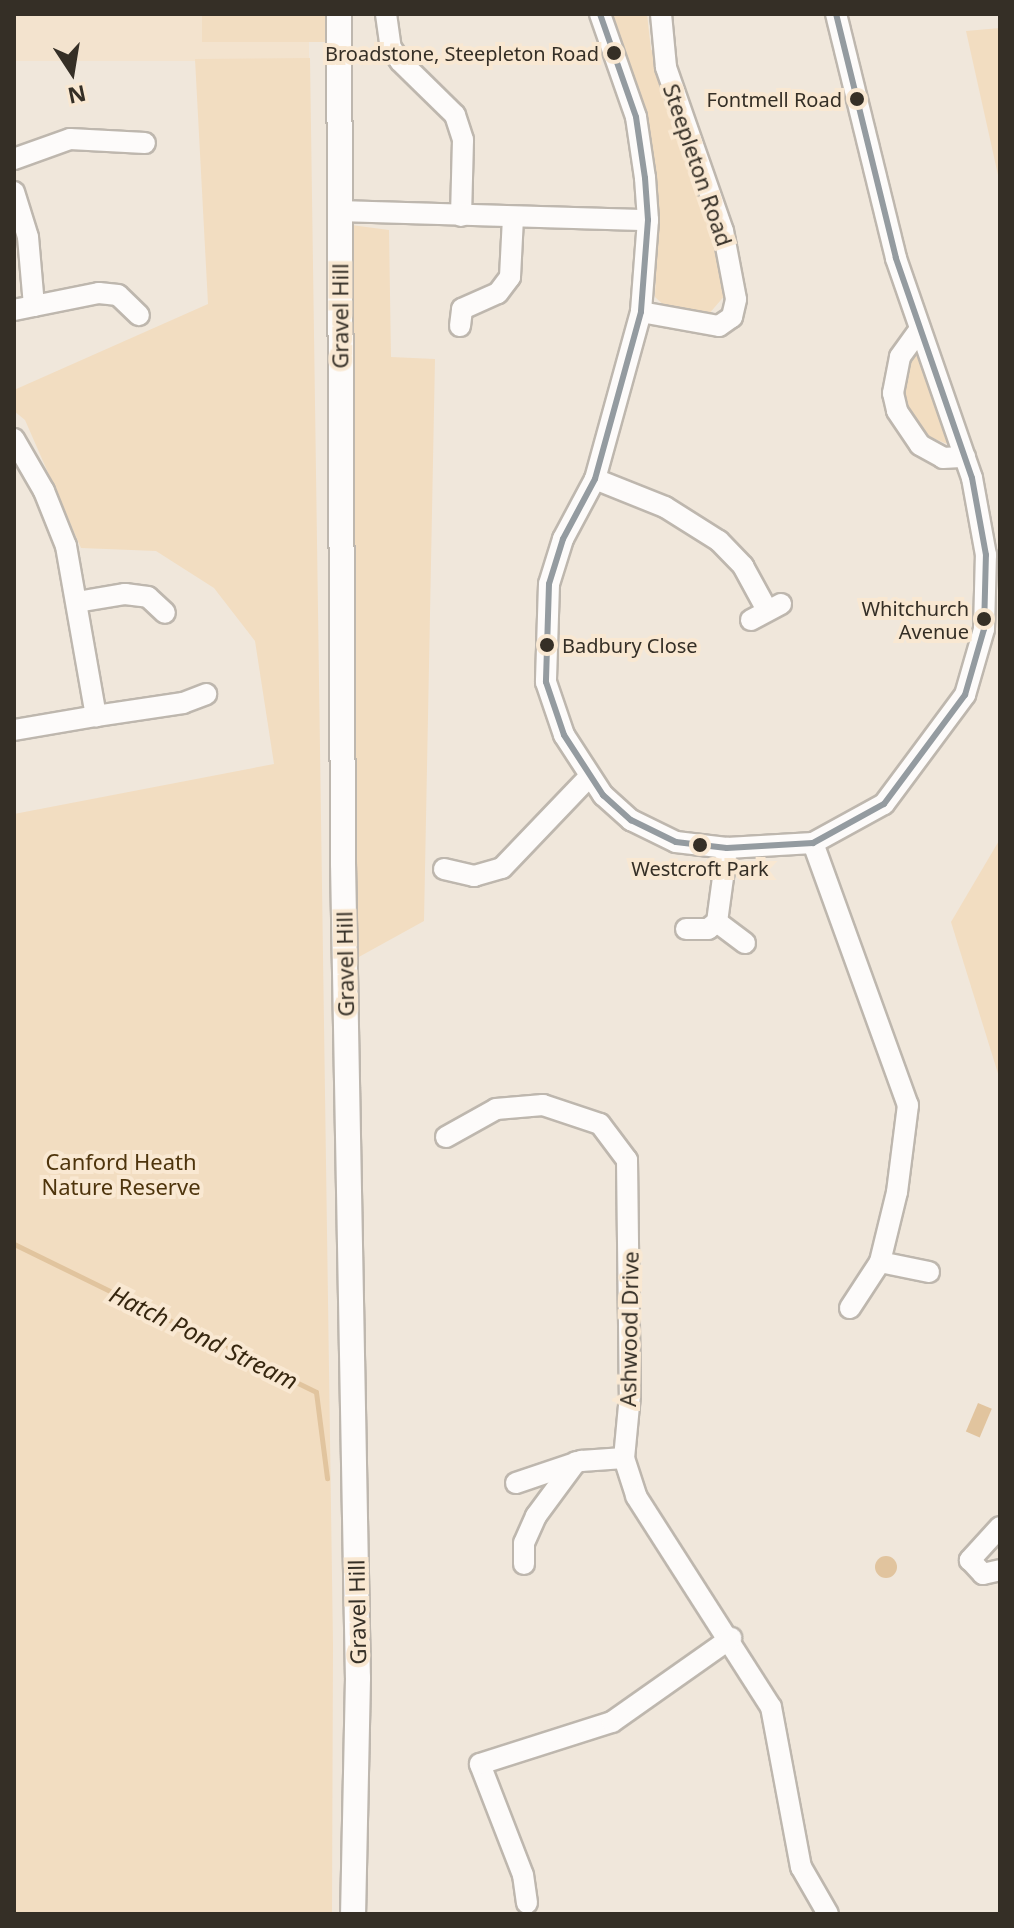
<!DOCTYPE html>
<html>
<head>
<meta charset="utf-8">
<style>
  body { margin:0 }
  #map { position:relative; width:1014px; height:1928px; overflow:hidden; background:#f0e7db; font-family:"Noto Sans",sans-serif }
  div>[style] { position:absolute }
  .built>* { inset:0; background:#f3e3ce; transform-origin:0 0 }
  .green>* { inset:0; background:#f2ddc1; transform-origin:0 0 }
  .water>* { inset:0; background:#e1c49e; transform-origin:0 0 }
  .round { border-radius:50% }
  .stream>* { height:5px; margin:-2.5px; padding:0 2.5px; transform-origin:2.5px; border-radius:2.5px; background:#e1c49e }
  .roads { filter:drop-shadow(2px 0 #beb7ae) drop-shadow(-2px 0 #beb7ae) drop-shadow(0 2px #beb7ae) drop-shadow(0 -2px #beb7ae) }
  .minor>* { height:20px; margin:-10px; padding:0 10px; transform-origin:10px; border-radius:10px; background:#fdfbfa }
  .major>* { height:24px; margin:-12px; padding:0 12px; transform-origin:12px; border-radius:12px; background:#fdfbfa }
  .bus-1>* { height:6px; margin:-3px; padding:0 3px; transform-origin:3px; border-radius:3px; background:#949ba0 }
  .dots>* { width:22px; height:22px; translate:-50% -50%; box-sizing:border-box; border:4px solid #f9e8d2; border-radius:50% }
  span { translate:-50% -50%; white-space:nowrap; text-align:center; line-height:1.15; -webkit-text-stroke:8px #f9e8d2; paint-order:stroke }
  .bus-label { font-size:20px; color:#352f26 }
  .right { translate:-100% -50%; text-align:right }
  .left { translate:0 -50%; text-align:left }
  .street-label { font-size:22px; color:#352f26 }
  .park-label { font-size:22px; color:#4e340c }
  .water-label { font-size:24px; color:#36260f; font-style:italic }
  .frame { position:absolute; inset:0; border:16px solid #352f26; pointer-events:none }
  .north { position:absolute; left:32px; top:32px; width:80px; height:80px; -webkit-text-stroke:6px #f9e8d2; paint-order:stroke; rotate:168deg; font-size:22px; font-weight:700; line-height:32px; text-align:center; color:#352f26 }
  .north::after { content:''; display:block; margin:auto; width:28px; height:36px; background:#352f26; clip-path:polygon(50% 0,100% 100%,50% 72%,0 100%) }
</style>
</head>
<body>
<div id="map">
  <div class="built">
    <i style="left:14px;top:14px;width:295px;height:47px"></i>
  </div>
  <div class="green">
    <i style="left:202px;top:14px;width:125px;height:28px"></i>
    <i style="clip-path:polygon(607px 14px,647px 14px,651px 50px,655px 51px,697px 191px,710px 227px,717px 233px,726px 294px,708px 315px,668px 309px,655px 297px,658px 212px,651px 154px)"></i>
    <i style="clip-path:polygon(1000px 28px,1000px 184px,966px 31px)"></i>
    <i style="clip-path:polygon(310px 58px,333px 1645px,332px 1914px,14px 1914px,14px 814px,274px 764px,255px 641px,214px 588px,156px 551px,81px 548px,25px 420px,14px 411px,14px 390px,208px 304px,195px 59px)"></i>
    <i style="clip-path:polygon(351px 225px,389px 230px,391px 357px,435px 359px,424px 921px,357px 958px)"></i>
    <i style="clip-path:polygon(918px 345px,950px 445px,925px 435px,913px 424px,900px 391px,905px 364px)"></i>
    <i style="clip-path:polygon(1000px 839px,1000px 1080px,951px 922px)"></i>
  </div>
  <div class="water">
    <i style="left:978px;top:1403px;width:15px;height:31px;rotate:23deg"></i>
    <i class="round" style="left:875px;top:1556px;width:22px;height:22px"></i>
  </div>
  <div class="stream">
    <i style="left:14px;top:1244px;width:336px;rotate:26.1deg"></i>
    <i style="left:316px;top:1392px;width:87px;rotate:82.7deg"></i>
  </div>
  <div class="roads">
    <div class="minor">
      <i style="left:386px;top:14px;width:34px;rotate:82deg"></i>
      <i style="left:391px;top:48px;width:16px;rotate:55deg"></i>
      <i style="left:400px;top:61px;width:77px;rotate:44.5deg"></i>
      <i style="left:455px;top:115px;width:26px;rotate:72deg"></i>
      <i style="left:463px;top:140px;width:76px;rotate:91.5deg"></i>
      <i style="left:600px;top:14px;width:109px;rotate:70.7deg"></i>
      <i style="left:636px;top:117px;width:62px;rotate:81.6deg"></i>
      <i style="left:645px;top:178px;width:42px;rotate:85.9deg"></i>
      <i style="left:648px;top:220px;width:92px;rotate:94.4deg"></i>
      <i style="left:641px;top:312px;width:173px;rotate:105.4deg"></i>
      <i style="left:595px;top:479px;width:68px;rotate:118.1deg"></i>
      <i style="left:563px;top:539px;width:47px;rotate:107.3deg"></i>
      <i style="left:549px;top:584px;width:98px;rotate:91.8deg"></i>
      <i style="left:546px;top:682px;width:56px;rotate:71.2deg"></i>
      <i style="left:564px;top:735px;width:72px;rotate:57deg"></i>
      <i style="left:603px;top:795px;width:38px;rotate:42deg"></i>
      <i style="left:631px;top:820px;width:50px;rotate:26.1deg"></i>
      <i style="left:676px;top:842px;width:51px;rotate:6.7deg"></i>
      <i style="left:727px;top:848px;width:86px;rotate:-3.3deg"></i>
      <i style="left:813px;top:843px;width:81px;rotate:-28.8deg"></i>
      <i style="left:884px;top:804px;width:136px;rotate:-53.4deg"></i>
      <i style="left:965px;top:695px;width:69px;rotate:-73.9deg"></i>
      <i style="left:984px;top:629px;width:74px;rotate:-88.5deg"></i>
      <i style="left:986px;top:555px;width:78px;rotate:-100.3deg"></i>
      <i style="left:972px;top:478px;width:233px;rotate:-109.1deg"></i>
      <i style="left:896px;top:258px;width:251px;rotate:-103.8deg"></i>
      <i style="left:14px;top:159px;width:59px;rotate:-19.7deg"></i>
      <i style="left:70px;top:139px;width:75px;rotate:3.1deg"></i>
      <i style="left:14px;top:192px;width:47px;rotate:72.7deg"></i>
      <i style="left:28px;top:237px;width:69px;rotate:85deg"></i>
      <i style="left:34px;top:306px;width:20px;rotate:169deg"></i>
      <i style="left:340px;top:211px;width:308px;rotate:1.7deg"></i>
      <i style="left:34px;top:306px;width:66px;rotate:-11.3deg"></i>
      <i style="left:99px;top:293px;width:19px;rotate:6deg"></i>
      <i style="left:118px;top:295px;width:29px;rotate:44deg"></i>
      <i style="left:641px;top:312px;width:79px;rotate:10.2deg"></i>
      <i style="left:719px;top:326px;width:16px;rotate:-35deg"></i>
      <i style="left:732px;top:317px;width:18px;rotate:-77deg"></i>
      <i style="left:736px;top:299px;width:69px;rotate:-100.8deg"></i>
      <i style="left:723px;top:231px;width:174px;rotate:-109.2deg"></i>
      <i style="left:666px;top:67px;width:53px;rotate:-95.4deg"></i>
      <i style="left:460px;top:326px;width:17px;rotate:-83deg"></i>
      <i style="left:462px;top:309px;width:39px;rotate:-24deg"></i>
      <i style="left:498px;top:293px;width:20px;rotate:-53deg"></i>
      <i style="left:510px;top:277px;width:60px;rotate:-87.1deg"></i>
      <i style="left:920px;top:329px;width:34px;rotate:126deg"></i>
      <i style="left:900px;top:357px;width:37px;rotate:101deg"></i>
      <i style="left:893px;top:393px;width:18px;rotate:77deg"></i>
      <i style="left:897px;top:411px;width:41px;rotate:55.9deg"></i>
      <i style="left:920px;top:445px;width:26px;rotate:29deg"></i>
      <i style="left:943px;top:458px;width:22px;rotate:-3deg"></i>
      <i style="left:14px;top:439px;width:60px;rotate:60deg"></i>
      <i style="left:44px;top:491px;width:59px;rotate:68.2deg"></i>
      <i style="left:66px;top:546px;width:173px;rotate:80deg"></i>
      <i style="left:96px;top:716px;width:83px;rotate:170.3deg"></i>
      <i style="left:595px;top:479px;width:75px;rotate:21.8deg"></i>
      <i style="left:665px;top:507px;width:64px;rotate:32.2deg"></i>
      <i style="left:719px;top:541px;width:35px;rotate:46deg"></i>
      <i style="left:743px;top:566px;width:50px;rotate:61.4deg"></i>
      <i style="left:77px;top:602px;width:49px;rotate:-9.5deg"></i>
      <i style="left:125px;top:594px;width:23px;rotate:7deg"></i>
      <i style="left:148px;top:597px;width:23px;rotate:43deg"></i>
      <i style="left:751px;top:620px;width:34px;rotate:-28deg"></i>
      <i style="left:96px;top:716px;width:88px;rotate:-8.5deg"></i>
      <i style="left:183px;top:703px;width:25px;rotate:-21deg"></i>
      <i style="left:813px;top:843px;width:279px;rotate:70.1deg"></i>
      <i style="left:908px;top:1105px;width:88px;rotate:97.2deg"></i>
      <i style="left:897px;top:1192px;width:72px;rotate:103.7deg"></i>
      <i style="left:880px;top:1262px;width:55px;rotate:123.1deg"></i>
      <i style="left:444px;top:869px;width:31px;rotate:13deg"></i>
      <i style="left:474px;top:876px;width:29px;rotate:-16deg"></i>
      <i style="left:502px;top:868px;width:124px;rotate:-46.3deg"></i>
      <i style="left:717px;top:922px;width:35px;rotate:37deg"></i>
      <i style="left:686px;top:929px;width:22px"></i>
      <i style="left:708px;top:929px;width:11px;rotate:-38deg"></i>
      <i style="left:717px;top:922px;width:75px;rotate:-82.3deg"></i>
      <i style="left:446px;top:1137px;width:57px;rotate:-29.2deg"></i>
      <i style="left:496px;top:1109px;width:47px;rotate:-4.9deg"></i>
      <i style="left:543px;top:1105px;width:60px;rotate:18.4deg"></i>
      <i style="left:600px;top:1124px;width:45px;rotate:53.1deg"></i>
      <i style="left:627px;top:1160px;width:235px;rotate:89.3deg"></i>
      <i style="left:630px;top:1395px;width:63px;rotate:95.4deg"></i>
      <i style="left:624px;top:1458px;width:40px;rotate:72deg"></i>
      <i style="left:636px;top:1496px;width:250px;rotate:57.4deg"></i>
      <i style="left:771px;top:1707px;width:163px;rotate:79.4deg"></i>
      <i style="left:801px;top:1867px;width:54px;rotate:60.1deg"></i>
      <i style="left:880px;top:1262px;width:50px;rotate:11.5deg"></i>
      <i style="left:516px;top:1483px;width:69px;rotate:-18.7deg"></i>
      <i style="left:581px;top:1461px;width:43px;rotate:-4deg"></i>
      <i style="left:1000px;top:1527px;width:45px;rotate:132.3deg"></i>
      <i style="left:970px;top:1560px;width:19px;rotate:47deg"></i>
      <i style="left:983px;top:1574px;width:17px;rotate:-13deg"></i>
      <i style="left:524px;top:1564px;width:21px;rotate:-90deg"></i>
      <i style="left:524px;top:1543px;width:30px;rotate:-66deg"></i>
      <i style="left:536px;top:1516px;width:67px;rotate:-53.5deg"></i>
      <i style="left:527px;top:1903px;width:28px;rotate:-98deg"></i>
      <i style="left:523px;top:1875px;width:119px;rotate:-111.2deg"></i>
      <i style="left:480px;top:1764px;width:139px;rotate:-17.7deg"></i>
      <i style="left:612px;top:1722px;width:146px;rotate:-35.2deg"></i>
    </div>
    <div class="major">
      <i style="left:339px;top:14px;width:849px;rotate:89.73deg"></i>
      <i style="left:343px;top:863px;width:815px;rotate:88.95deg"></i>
      <i style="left:358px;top:1678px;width:236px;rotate:91.2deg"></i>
    </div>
  </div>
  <div class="bus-1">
    <i style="left:600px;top:14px;width:109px;rotate:70.7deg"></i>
    <i style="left:636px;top:117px;width:62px;rotate:81.6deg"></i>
    <i style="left:645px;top:178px;width:42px;rotate:85.9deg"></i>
    <i style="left:648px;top:220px;width:92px;rotate:94.4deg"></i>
    <i style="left:641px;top:312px;width:173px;rotate:105.4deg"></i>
    <i style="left:595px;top:479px;width:68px;rotate:118.1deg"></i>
    <i style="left:563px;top:539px;width:47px;rotate:107.3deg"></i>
    <i style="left:549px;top:584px;width:98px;rotate:91.8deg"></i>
    <i style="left:546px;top:682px;width:56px;rotate:71.2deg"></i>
    <i style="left:564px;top:735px;width:72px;rotate:57deg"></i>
    <i style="left:603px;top:795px;width:38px;rotate:42deg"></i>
    <i style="left:631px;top:820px;width:50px;rotate:26.1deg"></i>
    <i style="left:676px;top:842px;width:51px;rotate:6.7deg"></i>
    <i style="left:727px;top:848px;width:86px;rotate:-3.3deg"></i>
    <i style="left:813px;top:843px;width:81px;rotate:-28.8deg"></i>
    <i style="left:884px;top:804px;width:136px;rotate:-53.4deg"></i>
    <i style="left:965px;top:695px;width:69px;rotate:-73.9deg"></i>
    <i style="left:984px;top:629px;width:74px;rotate:-88.5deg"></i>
    <i style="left:986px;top:555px;width:78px;rotate:-100.3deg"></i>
    <i style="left:972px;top:478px;width:233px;rotate:-109.1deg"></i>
    <i style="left:896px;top:258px;width:251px;rotate:-103.8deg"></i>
  </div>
  <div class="dots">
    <i style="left:614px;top:53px;background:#352f26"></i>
    <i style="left:857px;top:99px;background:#352f26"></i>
    <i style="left:984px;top:619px;background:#352f26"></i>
    <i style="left:547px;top:645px;background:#352f26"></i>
    <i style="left:700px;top:845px;background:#352f26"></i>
  </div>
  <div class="bus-label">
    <span class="right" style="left:599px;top:53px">Broadstone, Steepleton Road</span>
    <span class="right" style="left:842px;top:99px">Fontmell Road</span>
    <span class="right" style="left:969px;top:620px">Whitchurch<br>Avenue</span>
    <span class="left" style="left:562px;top:645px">Badbury Close</span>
    <span style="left:700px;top:868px">Westcroft Park</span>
  </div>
  <div class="street-label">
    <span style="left:698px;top:165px;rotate:71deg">Steepleton Road</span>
    <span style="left:340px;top:316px;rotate:-90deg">Gravel Hill</span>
    <span style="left:345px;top:964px;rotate:-91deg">Gravel Hill</span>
    <span style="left:629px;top:1329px;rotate:-89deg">Ashwood Drive</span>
    <span style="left:357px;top:1612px;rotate:-91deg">Gravel Hill</span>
  </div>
  <div class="park-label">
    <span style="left:121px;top:1174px">Canford Heath<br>Nature Reserve</span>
  </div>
  <div class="water-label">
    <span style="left:204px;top:1337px;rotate:26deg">Hatch Pond Stream</span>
  </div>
  <div class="frame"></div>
  <div class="north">N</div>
</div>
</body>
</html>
